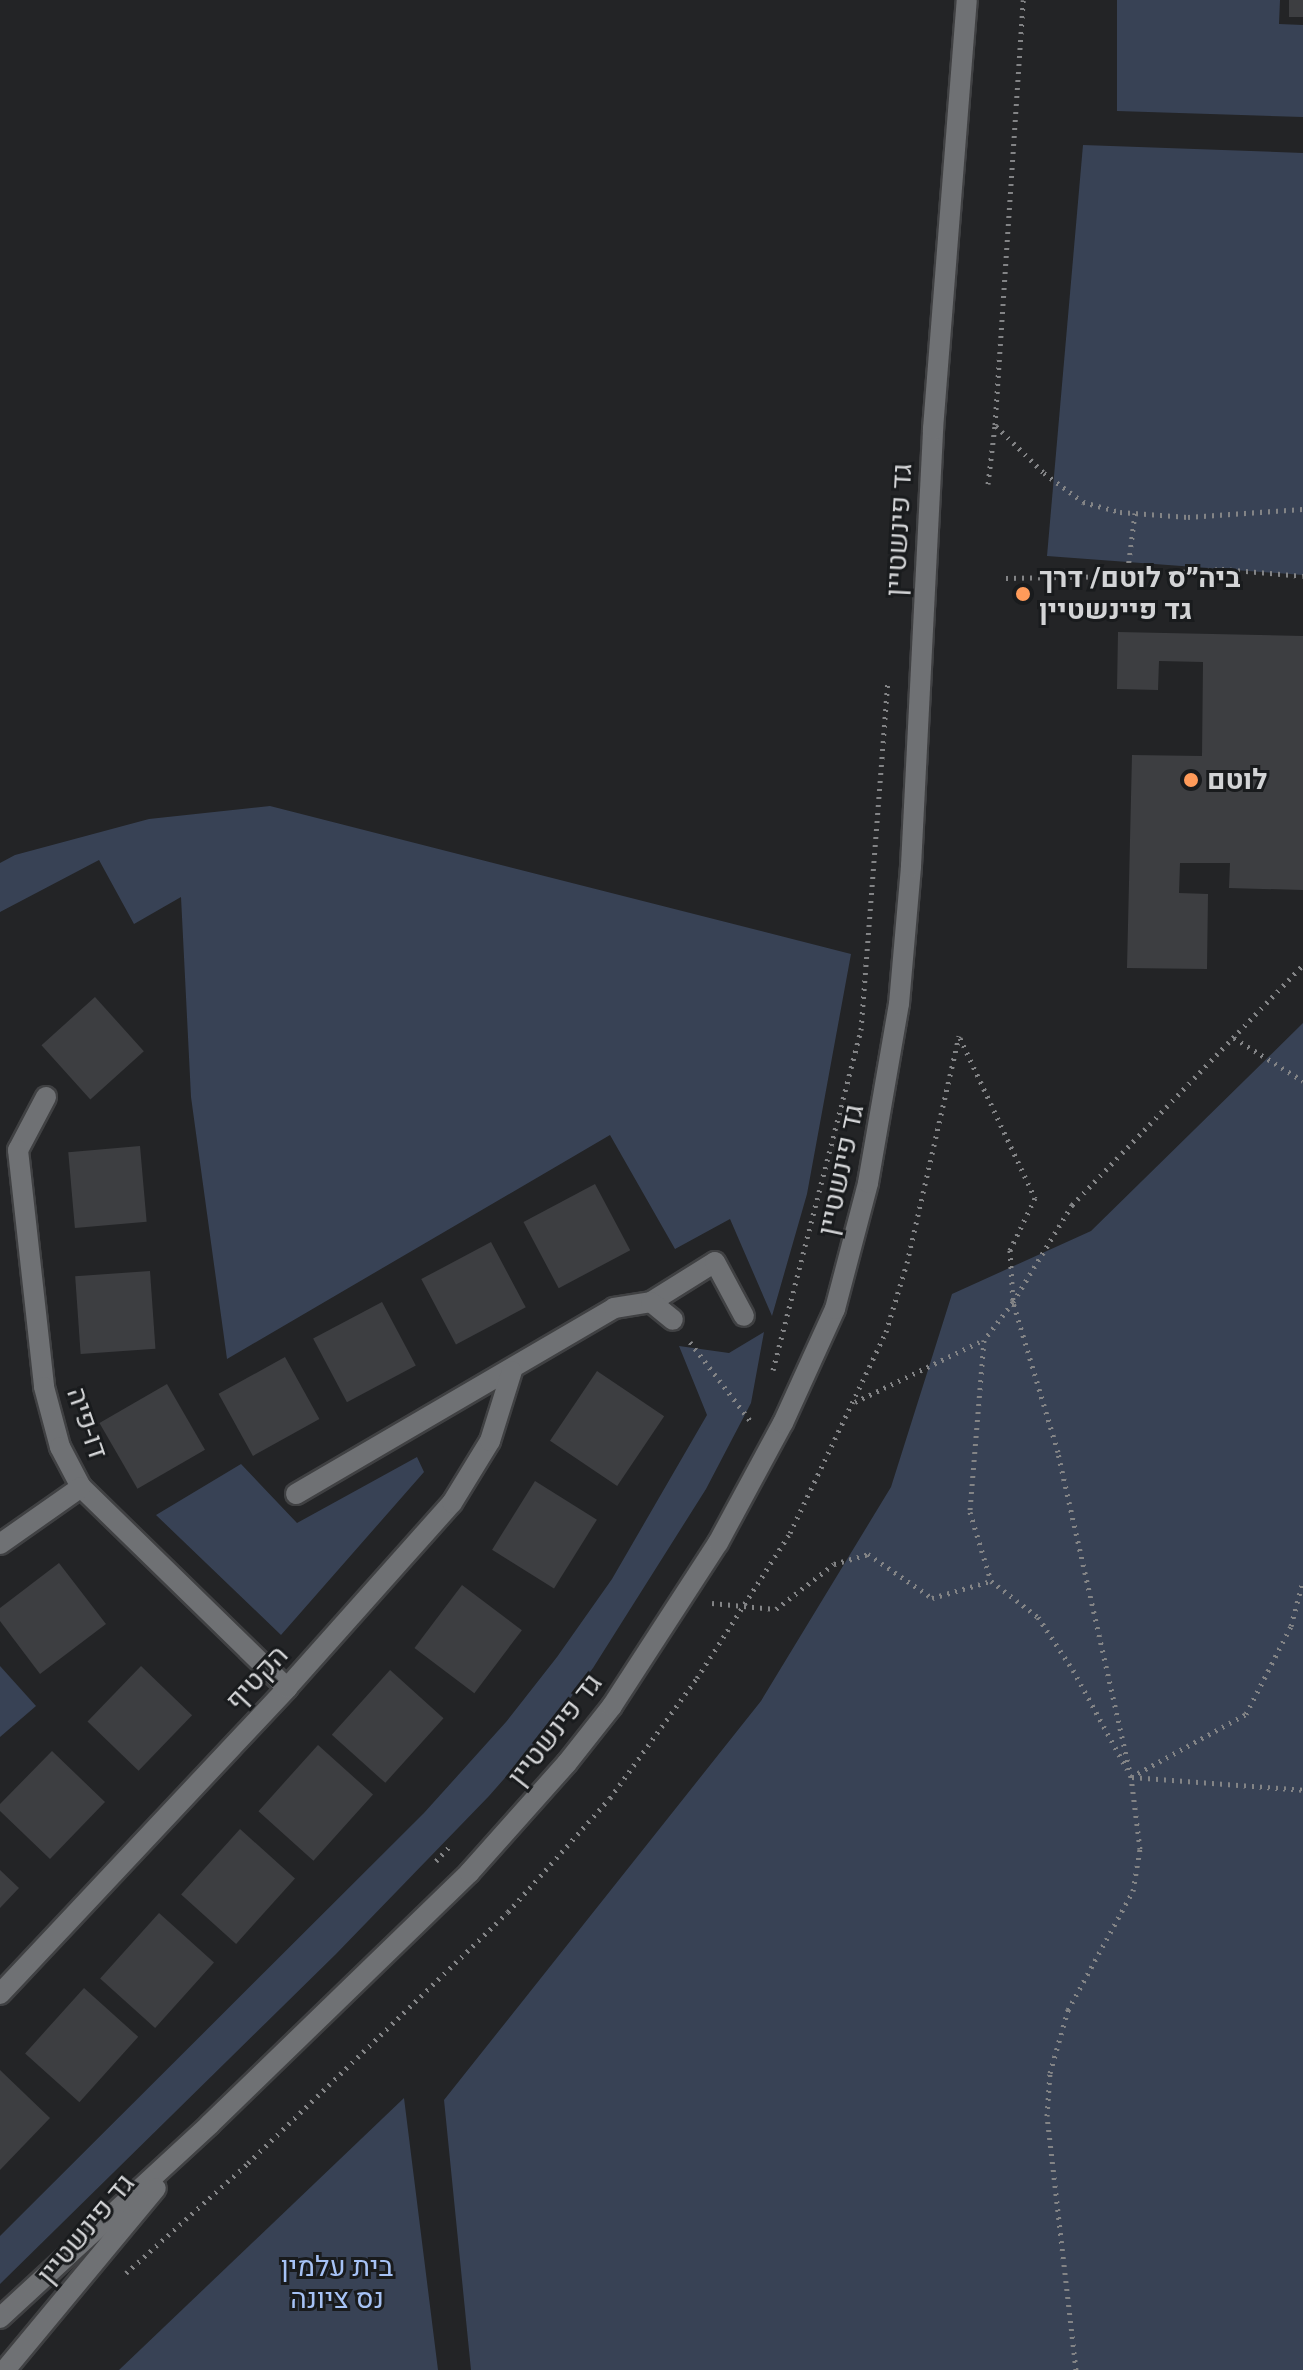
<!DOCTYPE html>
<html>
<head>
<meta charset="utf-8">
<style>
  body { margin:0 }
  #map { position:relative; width:1303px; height:2370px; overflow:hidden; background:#232426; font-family:Roboto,Heebo,sans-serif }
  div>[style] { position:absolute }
  .green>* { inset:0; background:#384255 }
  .building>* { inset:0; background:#3d3e41; transform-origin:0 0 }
  .path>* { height:5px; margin-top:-2.5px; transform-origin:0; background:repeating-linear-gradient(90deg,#838486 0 2px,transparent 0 8px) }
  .roads { filter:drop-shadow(2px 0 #404143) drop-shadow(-2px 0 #404143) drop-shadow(0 2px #404143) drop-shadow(0 -2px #404143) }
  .minor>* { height:20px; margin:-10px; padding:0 10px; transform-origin:10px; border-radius:10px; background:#6f7174 }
  .dots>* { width:22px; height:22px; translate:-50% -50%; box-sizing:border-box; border:4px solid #191b1d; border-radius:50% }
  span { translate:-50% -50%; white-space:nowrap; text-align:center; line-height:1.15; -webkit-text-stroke:6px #191b1d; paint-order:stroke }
  .street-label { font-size:28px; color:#d3d4d6 }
  .poi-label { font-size:28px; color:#d3d4d6; font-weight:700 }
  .left { translate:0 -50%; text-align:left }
  .park-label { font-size:28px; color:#a6c2f5 }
</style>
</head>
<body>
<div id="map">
  <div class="green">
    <i style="clip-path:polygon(1117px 0,1280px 0,1279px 24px,1303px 25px,1303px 117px,1117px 111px)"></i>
    <i style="clip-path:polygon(1083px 145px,1303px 153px,1303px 575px,1047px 556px)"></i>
    <i style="clip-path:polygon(270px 806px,851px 954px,807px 1194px,772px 1316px,730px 1219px,675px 1249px,610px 1135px,227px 1359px,191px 1097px,181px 897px,134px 924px,99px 860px,0 912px,0 863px,15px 855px,149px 819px)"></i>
    <i style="clip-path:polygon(1303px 1023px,1303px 2370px,471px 2370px,444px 2100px,761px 1701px,891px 1487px,952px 1294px,1091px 1231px)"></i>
    <i style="clip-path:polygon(764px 1332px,751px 1403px,706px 1489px,593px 1668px,540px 1738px,489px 1796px,336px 1954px,0 2284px,0 2236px,424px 1813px,506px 1722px,557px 1657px,612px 1579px,707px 1415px,679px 1346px,729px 1353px)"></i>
    <i style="clip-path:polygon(417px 1457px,424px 1472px,281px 1635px,156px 1515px,241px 1464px,297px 1523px)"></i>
    <i style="clip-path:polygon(0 1666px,36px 1706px,0 1737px)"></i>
    <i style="clip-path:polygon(404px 2098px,438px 2370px,119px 2370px)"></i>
  </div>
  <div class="building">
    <i style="left:1289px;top:0;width:14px;height:17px"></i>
    <i style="clip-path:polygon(1118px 632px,1303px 636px,1303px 890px,1229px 888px,1230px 863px,1180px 863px,1179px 893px,1208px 894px,1207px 969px,1127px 968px,1132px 755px,1202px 756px,1203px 662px,1159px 661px,1158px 690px,1117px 689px)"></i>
    <i style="left:95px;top:997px;width:73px;height:72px;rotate:48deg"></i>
    <i style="left:140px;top:1146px;width:76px;height:72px;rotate:85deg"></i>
    <i style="left:595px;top:1184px;width:75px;height:81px;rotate:62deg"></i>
    <i style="left:491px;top:1242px;width:74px;height:79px;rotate:62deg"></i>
    <i style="left:150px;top:1271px;width:78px;height:75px;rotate:86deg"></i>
    <i style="left:382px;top:1302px;width:72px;height:78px;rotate:62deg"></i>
    <i style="left:285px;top:1357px;width:71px;height:76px;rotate:61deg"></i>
    <i style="left:597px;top:1371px;width:81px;height:84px;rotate:34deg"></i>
    <i style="left:167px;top:1384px;width:76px;height:78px;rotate:60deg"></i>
    <i style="left:535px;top:1481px;width:73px;height:81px;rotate:32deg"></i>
    <i style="clip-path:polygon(59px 1563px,106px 1624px,40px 1674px,0 1621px,0 1608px)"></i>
    <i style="left:462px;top:1585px;width:75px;height:79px;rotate:37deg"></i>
    <i style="left:141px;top:1666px;width:71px;height:77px;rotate:44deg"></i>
    <i style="left:390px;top:1670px;width:72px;height:87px;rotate:42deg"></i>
    <i style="left:318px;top:1745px;width:74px;height:89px;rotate:42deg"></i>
    <i style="clip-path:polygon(52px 1751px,105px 1802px,50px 1859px,0 1811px,0 1804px)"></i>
    <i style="left:240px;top:1829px;width:74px;height:88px;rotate:42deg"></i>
    <i style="clip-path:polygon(0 1870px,19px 1888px,0 1908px)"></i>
    <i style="left:159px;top:1913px;width:74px;height:88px;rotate:42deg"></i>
    <i style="left:84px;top:1988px;width:73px;height:88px;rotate:42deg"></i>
    <i style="clip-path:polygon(0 2070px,50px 2118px,0 2170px)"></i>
  </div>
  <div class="path">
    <i style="left:996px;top:426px;width:67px;rotate:44.4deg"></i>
    <i style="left:1044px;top:473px;width:49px;rotate:36.6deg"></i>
    <i style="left:1083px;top:502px;width:38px;rotate:15deg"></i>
    <i style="left:1120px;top:512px;width:68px;rotate:4.2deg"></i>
    <i style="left:1188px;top:517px;width:115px;rotate:-4deg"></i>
    <i style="left:988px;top:484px;width:59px;rotate:-83.2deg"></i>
    <i style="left:995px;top:425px;width:426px;rotate:-86.2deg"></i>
    <i style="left:1135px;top:513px;width:64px;rotate:97.2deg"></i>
    <i style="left:1127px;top:576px;width:95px;rotate:-4.2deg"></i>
    <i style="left:1222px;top:569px;width:81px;rotate:4.9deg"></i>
    <i style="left:1006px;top:578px;width:121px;rotate:-0.9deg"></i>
    <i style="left:960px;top:1038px;width:177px;rotate:64.9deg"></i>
    <i style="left:1035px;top:1198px;width:58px;rotate:115.7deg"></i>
    <i style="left:1010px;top:1250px;width:52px;rotate:86.7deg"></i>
    <i style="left:1013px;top:1302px;width:48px;rotate:127.3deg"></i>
    <i style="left:984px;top:1340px;width:173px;rotate:94.7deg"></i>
    <i style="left:970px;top:1512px;width:72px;rotate:73.1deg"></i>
    <i style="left:991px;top:1581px;width:59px;rotate:37.5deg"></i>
    <i style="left:1038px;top:1617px;width:64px;rotate:56.6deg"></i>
    <i style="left:1073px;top:1670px;width:113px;rotate:61.4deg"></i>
    <i style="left:1234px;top:1038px;width:81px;rotate:31.9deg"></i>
    <i style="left:690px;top:1342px;width:102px;rotate:52.6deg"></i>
    <i style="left:773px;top:1370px;width:351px;rotate:-75.5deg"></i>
    <i style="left:861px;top:1030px;width:351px;rotate:-85.6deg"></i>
    <i style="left:855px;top:1402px;width:142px;rotate:-25.8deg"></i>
    <i style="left:712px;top:1603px;width:64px;rotate:5.4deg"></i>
    <i style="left:776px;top:1609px;width:73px;rotate:-37.8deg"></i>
    <i style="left:834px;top:1564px;width:35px;rotate:-16deg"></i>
    <i style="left:868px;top:1554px;width:78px;rotate:34.5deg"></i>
    <i style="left:932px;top:1598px;width:61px;rotate:-16.1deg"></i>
    <i style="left:1131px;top:1777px;width:131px;rotate:-28.7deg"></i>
    <i style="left:1246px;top:1714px;width:99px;rotate:-62.9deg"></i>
    <i style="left:1291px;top:1626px;width:47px;rotate:-75.1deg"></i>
    <i style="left:1132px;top:1777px;width:171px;rotate:4.3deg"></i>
    <i style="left:436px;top:1861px;width:22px;rotate:-47deg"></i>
    <i style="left:126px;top:2273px;width:164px;rotate:-42deg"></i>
    <i style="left:248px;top:2163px;width:361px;rotate:-44deg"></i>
    <i style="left:508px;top:1912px;width:153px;rotate:-48.2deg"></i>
    <i style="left:610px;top:1798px;width:148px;rotate:-54.1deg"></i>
    <i style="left:697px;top:1678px;width:172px;rotate:-57.3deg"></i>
    <i style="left:790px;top:1533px;width:223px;rotate:-64.5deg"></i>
    <i style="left:886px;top:1332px;width:72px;rotate:-73.1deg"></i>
    <i style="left:907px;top:1263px;width:233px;rotate:-77.1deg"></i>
    <i style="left:1076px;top:2370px;width:256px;rotate:-96.5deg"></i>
    <i style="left:1047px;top:2116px;width:43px;rotate:-86deg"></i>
    <i style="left:1050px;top:2073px;width:66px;rotate:-74.1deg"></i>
    <i style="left:1068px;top:2010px;width:136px;rotate:-61.4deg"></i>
    <i style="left:1133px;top:1891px;width:43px;rotate:-80.5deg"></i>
    <i style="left:1140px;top:1849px;width:73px;rotate:-97.1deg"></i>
    <i style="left:1131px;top:1777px;width:333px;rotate:-102.7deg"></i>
    <i style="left:1058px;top:1452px;width:157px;rotate:-106.7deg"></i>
    <i style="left:1013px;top:1302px;width:114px;rotate:-58.7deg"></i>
    <i style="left:1072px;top:1205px;width:333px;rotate:-46.1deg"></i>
  </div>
  <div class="roads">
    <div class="minor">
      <i style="left:46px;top:1097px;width:60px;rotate:117.8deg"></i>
      <i style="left:18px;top:1150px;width:238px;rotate:83.7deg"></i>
      <i style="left:44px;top:1387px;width:62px;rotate:75.1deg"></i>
      <i style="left:60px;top:1447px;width:45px;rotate:62.3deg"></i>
      <i style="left:81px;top:1487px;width:288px;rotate:44.3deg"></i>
      <i style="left:651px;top:1302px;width:75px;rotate:-32deg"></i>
      <i style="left:715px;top:1262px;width:61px;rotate:61.8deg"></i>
      <i style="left:296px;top:1494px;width:368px;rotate:-30.3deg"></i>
      <i style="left:614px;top:1308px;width:37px;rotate:-9deg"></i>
      <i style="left:651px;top:1302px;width:28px;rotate:39deg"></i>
      <i style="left:0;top:1544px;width:99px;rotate:-35.1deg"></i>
      <i style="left:0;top:1994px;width:420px;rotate:-46.8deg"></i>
      <i style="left:287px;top:1688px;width:248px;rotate:-48.3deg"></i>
      <i style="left:452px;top:1503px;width:73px;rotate:-58.5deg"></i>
      <i style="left:490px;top:1441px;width:73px;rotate:-72.6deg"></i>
      <i style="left:0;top:2318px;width:286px;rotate:-42.7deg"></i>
      <i style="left:210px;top:2124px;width:361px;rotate:-44.1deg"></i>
      <i style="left:469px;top:1873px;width:147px;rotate:-48.3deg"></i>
      <i style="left:567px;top:1763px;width:73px;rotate:-51.7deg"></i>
      <i style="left:612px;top:1706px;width:194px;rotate:-57deg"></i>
      <i style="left:718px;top:1543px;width:136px;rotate:-61.6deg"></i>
      <i style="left:783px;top:1423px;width:125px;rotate:-65.5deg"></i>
      <i style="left:835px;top:1309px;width:130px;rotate:-75.3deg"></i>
      <i style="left:868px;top:1183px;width:182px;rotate:-80.2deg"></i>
      <i style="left:899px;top:1004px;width:139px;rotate:-85deg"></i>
      <i style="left:911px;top:866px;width:438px;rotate:-87.1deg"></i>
      <i style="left:933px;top:429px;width:430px;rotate:-85.5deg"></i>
      <i style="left:5px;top:2370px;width:236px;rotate:-50.3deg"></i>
    </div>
  </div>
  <div class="dots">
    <i style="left:1023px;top:594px;background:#ff9b5a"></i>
    <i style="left:1191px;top:780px;background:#ff9b5a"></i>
  </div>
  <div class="street-label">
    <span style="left:899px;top:530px;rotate:-87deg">גד פינשטיין</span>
    <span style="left:841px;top:1170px;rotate:-78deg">גד פינשטיין</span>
    <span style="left:87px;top:1423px;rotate:71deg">דו-פיה</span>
    <span style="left:257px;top:1678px;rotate:-47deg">הקטיף</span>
    <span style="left:555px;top:1730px;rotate:-52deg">גד פינשטיין</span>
    <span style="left:86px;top:2229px;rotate:-50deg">גד פינשטיין</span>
  </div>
  <div class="poi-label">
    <span class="left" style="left:1039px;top:594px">ביה״ס לוטם/ דרך<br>גד פיינשטיין</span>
    <span class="left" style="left:1207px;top:780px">לוטם</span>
  </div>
  <div class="park-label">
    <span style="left:337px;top:2283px">בית עלמין<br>נס ציונה</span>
  </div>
</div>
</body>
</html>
